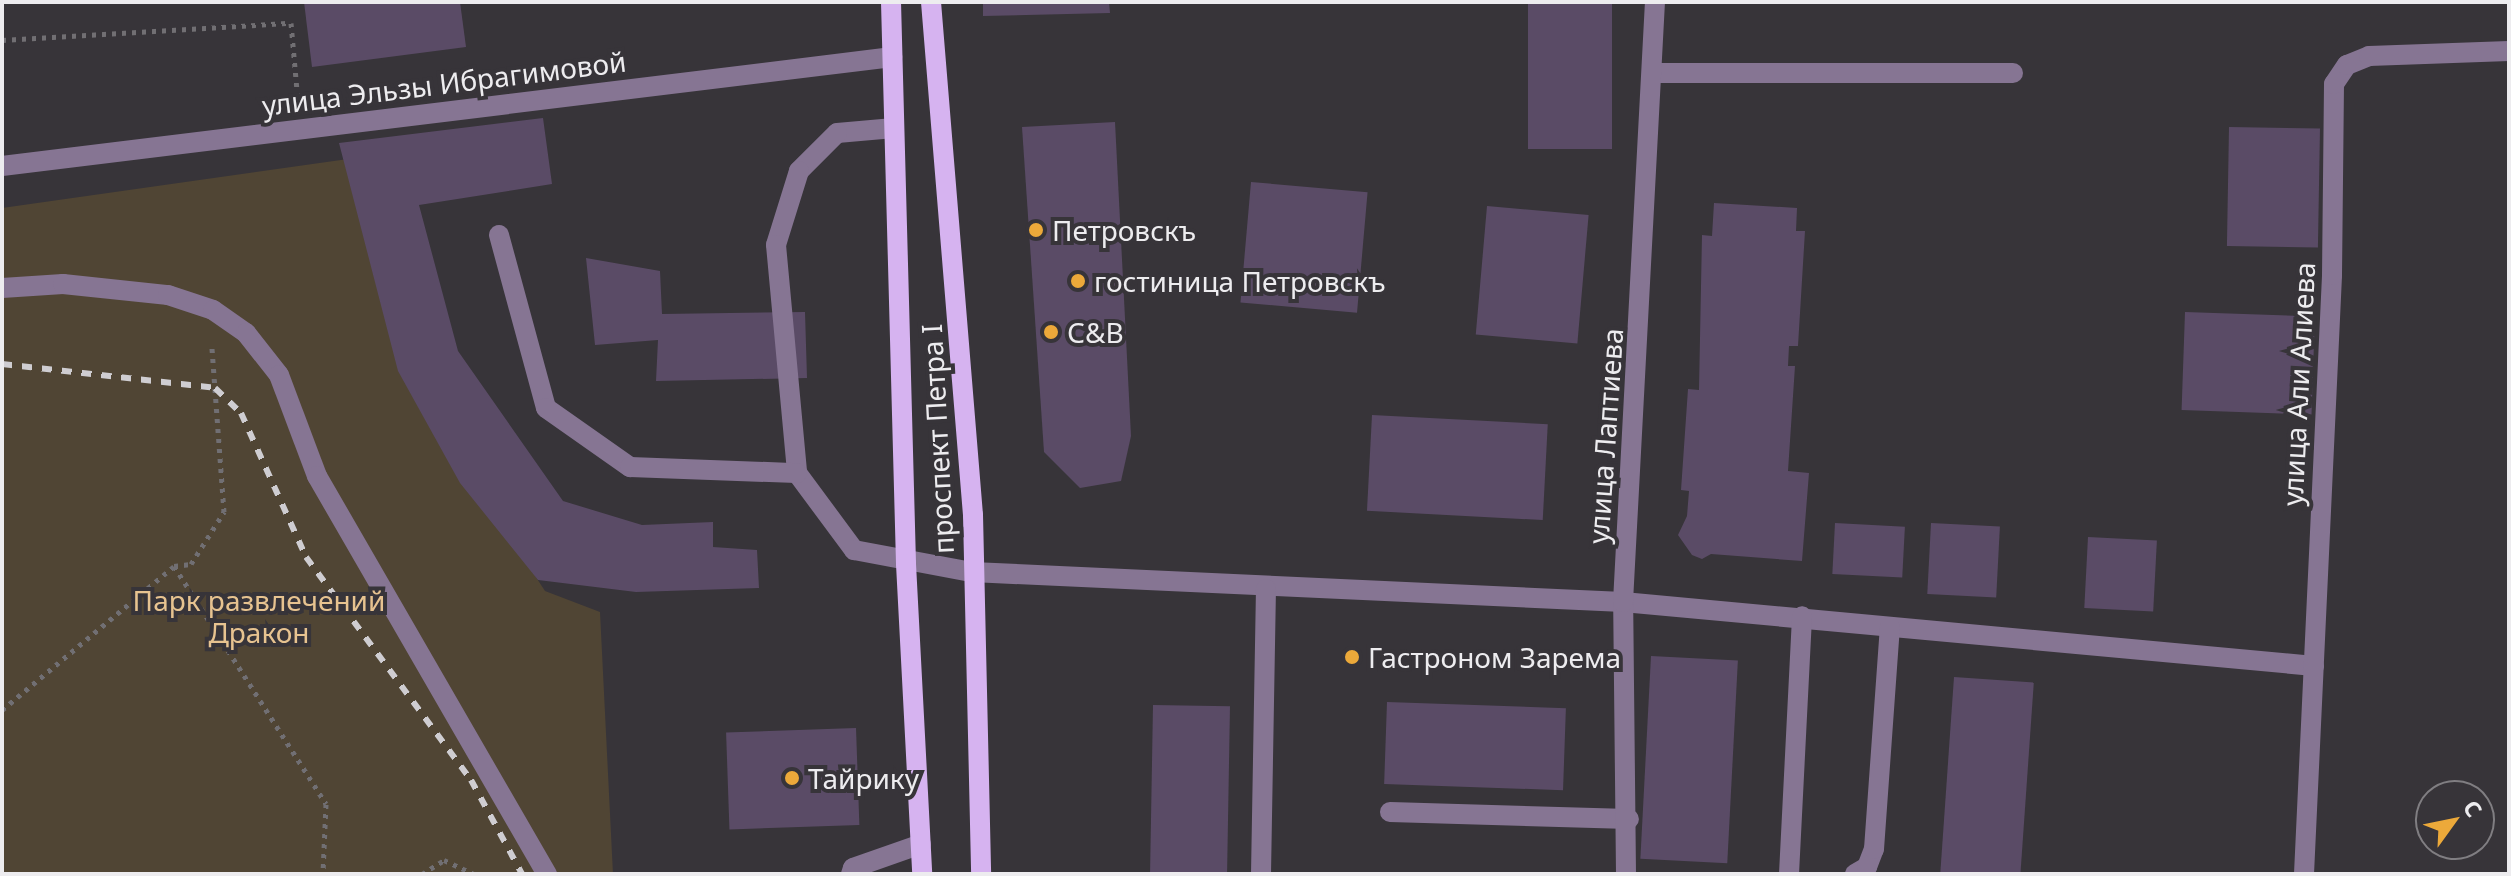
<!DOCTYPE html>
<html>
<head>
<meta charset="utf-8">
<style>
  body { margin:0 }
  #map { position:relative; width:2511px; height:876px; overflow:hidden; background:#373439; font-family:"Noto Sans",sans-serif }
  div>[style] { position:absolute }
  .green>* { inset:0; background:#504534 }
  .building>* { inset:0; background:#5a4b66; transform-origin:0 0 }
  .path>* { height:5px; margin-top:-2.5px; transform-origin:0; background:repeating-linear-gradient(90deg,#716f73 0 4px,transparent 0 10px) }
  .minor>* { height:20px; margin:-10px; padding:0 10px; transform-origin:10px; border-radius:10px; background:#867593 }
  .major>* { height:20px; margin:-10px; padding:0 10px; transform-origin:10px; border-radius:10px; background:#d6b3f0 }
  .rail>* { height:6px; margin-top:-3px; transform-origin:0; background:repeating-linear-gradient(90deg,#cfcdd1 0 10px,transparent 0 20px) }
  .dots>* { width:22px; height:22px; translate:-50% -50%; box-sizing:border-box; border:4px solid #373439; border-radius:50% }
  span { translate:-50% -50%; white-space:nowrap; text-align:center; line-height:1.15; -webkit-text-stroke:8px #373439; paint-order:stroke }
  .street-label { font-size:28px; color:#edecef }
  .poi-label { font-size:28px; color:#edecef }
  .left { translate:0 -50%; text-align:left }
  .park-label { font-size:28px; color:#e7c390 }
  .frame { position:absolute; inset:0; border:4px solid #edecef; pointer-events:none }
  .north { position:absolute; left:2415px; top:780px; width:80px; height:80px; box-sizing:border-box; background:#373439; border:2px solid #807e82; border-radius:50%; rotate:57deg; font-size:22px; font-weight:700; line-height:32px; text-align:center; color:#edecef }
  .north::after { content:''; display:block; margin:auto; width:28px; height:36px; background:#eca93a; clip-path:polygon(50% 0,100% 100%,50% 72%,0 100%) }
</style>
</head>
<body>
<div id="map">
  <div class="green">
    <i style="clip-path:polygon(348px 159px,530px 568px,545px 591px,600px 612px,613px 874px,2px 874px,2px 208px)"></i>
  </div>
  <div class="building">
    <i style="clip-path:polygon(304px 2px,460px 2px,466px 47px,312px 67px)"></i>
    <i style="clip-path:polygon(983px 2px,1109px 2px,1110px 13px,983px 16px)"></i>
    <i style="left:1528px;top:2px;width:84px;height:147px"></i>
    <i style="clip-path:polygon(543px 118px,552px 184px,419px 205px,458px 351px,563px 501px,642px 525px,713px 522px,713px 547px,757px 550px,759px 588px,636px 592px,538px 580px,460px 483px,398px 371px,339px 143px)"></i>
    <i style="clip-path:polygon(1115px 122px,1131px 436px,1121px 481px,1080px 488px,1044px 452px,1022px 127px)"></i>
    <i style="left:2229px;top:127px;width:91px;height:119px;rotate:1deg"></i>
    <i style="left:1251px;top:182px;width:117px;height:121px;rotate:5deg"></i>
    <i style="clip-path:polygon(1714px 203px,1797px 208px,1796px 231px,1805px 231px,1798px 346px,1789px 346px,1788px 366px,1795px 366px,1788px 471px,1809px 473px,1802px 561px,1711px 554px,1702px 559px,1692px 555px,1678px 535px,1687px 516px,1689px 491px,1681px 490px,1688px 389px,1699px 390px,1702px 235px,1712px 236px)"></i>
    <i style="left:1487px;top:206px;width:102px;height:129px;rotate:5deg"></i>
    <i style="clip-path:polygon(586px 258px,660px 271px,662px 314px,805px 312px,807px 378px,656px 381px,658px 340px,595px 345px)"></i>
    <i style="left:2185px;top:312px;width:130px;height:98px;rotate:2deg"></i>
    <i style="left:1372px;top:415px;width:176px;height:96px;rotate:3deg"></i>
    <i style="left:1835px;top:523px;width:70px;height:51px;rotate:3deg"></i>
    <i style="left:1931px;top:523px;width:69px;height:71px;rotate:3deg"></i>
    <i style="left:2088px;top:537px;width:69px;height:71px;rotate:3deg"></i>
    <i style="left:1651px;top:656px;width:87px;height:203px;rotate:3deg"></i>
    <i style="left:1954px;top:677px;width:80px;height:197px;rotate:4deg"></i>
    <i style="left:1387px;top:702px;width:179px;height:82px;rotate:2deg"></i>
    <i style="left:1153px;top:705px;width:77px;height:169px;rotate:1deg"></i>
    <i style="left:856px;top:728px;width:97px;height:130px;rotate:88deg"></i>
  </div>
  <div class="path">
    <i style="left:2px;top:40px;width:289px;rotate:-3.4deg"></i>
    <i style="left:291px;top:23px;width:78px;rotate:84.9deg"></i>
    <i style="left:174px;top:566px;width:282px;rotate:57.4deg"></i>
    <i style="left:326px;top:804px;width:70px;rotate:92.5deg"></i>
    <i style="left:2px;top:710px;width:224px;rotate:-39.9deg"></i>
    <i style="left:174px;top:566px;width:17px;rotate:-7deg"></i>
    <i style="left:191px;top:564px;width:62px;rotate:-57.6deg"></i>
    <i style="left:224px;top:512px;width:164px;rotate:-94.2deg"></i>
    <i style="left:422px;top:874px;width:26px;rotate:-32deg"></i>
    <i style="left:444px;top:860px;width:33px;rotate:25deg"></i>
  </div>
  <div class="minor">
    <i style="left:1652px;top:73px;width:361px"></i>
    <i style="left:894px;top:128px;width:57px;rotate:175deg"></i>
    <i style="left:837px;top:133px;width:54px;rotate:135deg"></i>
    <i style="left:799px;top:171px;width:77px;rotate:107.3deg"></i>
    <i style="left:776px;top:245px;width:229px;rotate:84.7deg"></i>
    <i style="left:797px;top:473px;width:96px;rotate:53.5deg"></i>
    <i style="left:854px;top:550px;width:120px;rotate:10.6deg"></i>
    <i style="left:972px;top:572px;width:652px;rotate:2.64deg"></i>
    <i style="left:1623px;top:602px;width:694px;rotate:5.29deg"></i>
    <i style="left:2px;top:166px;width:897px;rotate:-6.98deg"></i>
    <i style="left:499px;top:235px;width:179px;rotate:74.8deg"></i>
    <i style="left:546px;top:408px;width:103px;rotate:35.1deg"></i>
    <i style="left:630px;top:467px;width:167px;rotate:2.1deg"></i>
    <i style="left:2px;top:288px;width:61px;rotate:-3.8deg"></i>
    <i style="left:63px;top:284px;width:106px;rotate:6deg"></i>
    <i style="left:168px;top:295px;width:47px;rotate:18.4deg"></i>
    <i style="left:213px;top:310px;width:40px;rotate:34.9deg"></i>
    <i style="left:246px;top:333px;width:53px;rotate:51.8deg"></i>
    <i style="left:279px;top:375px;width:108px;rotate:69.4deg"></i>
    <i style="left:317px;top:476px;width:460px;rotate:60deg"></i>
    <i style="left:1390px;top:812px;width:239px;rotate:1.7deg"></i>
    <i style="left:851px;top:874px;width:6px;rotate:-72deg"></i>
    <i style="left:853px;top:868px;width:72px;rotate:-19.4deg"></i>
    <i style="left:1261px;top:874px;width:285px;rotate:-89deg"></i>
    <i style="left:1626px;top:874px;width:272px;rotate:-90.6deg"></i>
    <i style="left:1623px;top:602px;width:601px;rotate:-86.95deg"></i>
    <i style="left:1789px;top:874px;width:258px;rotate:-87.1deg"></i>
    <i style="left:1855px;top:874px;width:14px;rotate:-30deg"></i>
    <i style="left:1867px;top:867px;width:19px;rotate:-69deg"></i>
    <i style="left:1874px;top:849px;width:222px;rotate:-85.9deg"></i>
    <i style="left:2304px;top:874px;width:600px;rotate:-87.32deg"></i>
    <i style="left:2332px;top:275px;width:191px;rotate:-89.4deg"></i>
    <i style="left:2334px;top:84px;width:23px;rotate:-56deg"></i>
    <i style="left:2347px;top:65px;width:24px;rotate:-22deg"></i>
    <i style="left:2369px;top:56px;width:140px;rotate:-2deg"></i>
  </div>
  <div class="major">
    <i style="left:891px;top:2px;width:562px;rotate:88.47deg"></i>
    <i style="left:906px;top:564px;width:310px;rotate:87deg"></i>
    <i style="left:931px;top:2px;width:515px;rotate:85.32deg"></i>
    <i style="left:973px;top:515px;width:359px;rotate:88.7deg"></i>
  </div>
  <div class="rail">
    <i style="left:2px;top:364px;width:214px;rotate:6.4deg"></i>
    <i style="left:215px;top:388px;width:36px;rotate:44deg"></i>
    <i style="left:241px;top:413px;width:158px;rotate:65.7deg"></i>
    <i style="left:306px;top:557px;width:277px;rotate:53.5deg"></i>
    <i style="left:471px;top:780px;width:107px;rotate:61.5deg"></i>
  </div>
  <div class="dots">
    <i style="left:1036px;top:230px;background:#eca93a"></i>
    <i style="left:1078px;top:281px;background:#eca93a"></i>
    <i style="left:1051px;top:332px;background:#eca93a"></i>
    <i style="left:1352px;top:657px;background:#eca93a"></i>
    <i style="left:792px;top:778px;background:#eca93a"></i>
  </div>
  <div class="street-label">
    <span style="left:444px;top:83px;rotate:-7deg">улица Эльзы Ибрагимовой</span>
    <span style="left:2298px;top:384px;rotate:-87deg">улица Али Алиева</span>
    <span style="left:1605px;top:436px;rotate:-86deg">улица Лаптиева</span>
    <span style="left:937px;top:439px;rotate:-93deg">проспект Петра I</span>
  </div>
  <div class="poi-label">
    <span class="left" style="left:1052px;top:230px">Петровскъ</span>
    <span class="left" style="left:1094px;top:281px">гостиница Петровскъ</span>
    <span class="left" style="left:1067px;top:332px">С&amp;В</span>
    <span class="left" style="left:1368px;top:657px">Гастроном Зарема</span>
    <span class="left" style="left:808px;top:778px">Тайрику</span>
  </div>
  <div class="park-label">
    <span style="left:259px;top:616px">Парк развлечений<br>Дракон</span>
  </div>
  <div class="frame"></div>
  <div class="north">С</div>
</div>
</body>
</html>
